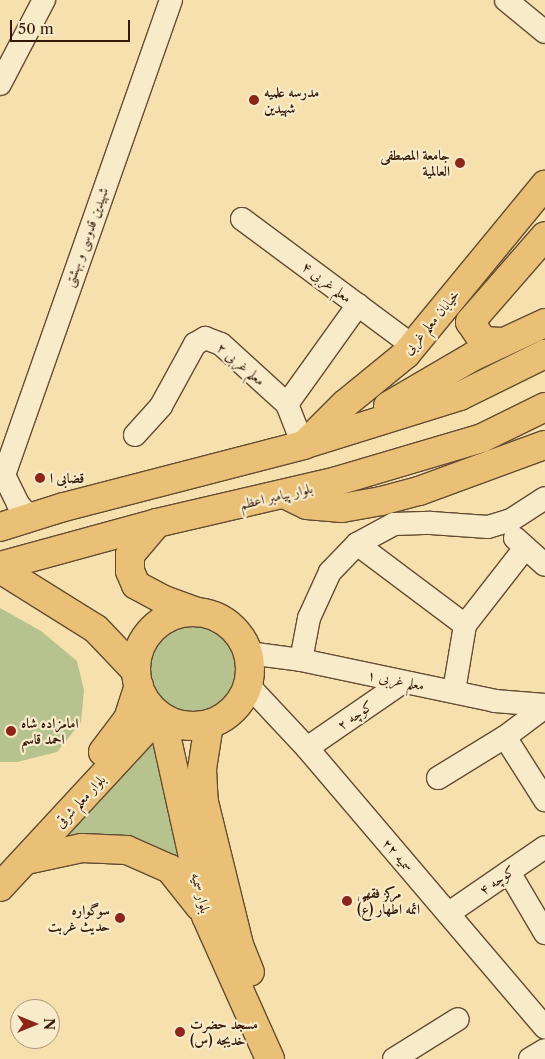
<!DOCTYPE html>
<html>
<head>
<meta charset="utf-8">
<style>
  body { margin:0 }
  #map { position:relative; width:545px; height:1059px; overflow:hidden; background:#f5e0ae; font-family:"Libre Caslon Text",Amiri,serif }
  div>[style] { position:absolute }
  .green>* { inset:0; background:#b7c38e }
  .round { border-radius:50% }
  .roads { filter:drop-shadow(1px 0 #644c32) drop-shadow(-1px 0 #644c32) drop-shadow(0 1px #644c32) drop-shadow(0 -1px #644c32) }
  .minor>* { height:22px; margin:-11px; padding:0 11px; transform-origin:11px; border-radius:11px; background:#f8ebca }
  .major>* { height:28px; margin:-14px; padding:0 14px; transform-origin:14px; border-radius:14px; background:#eac077 }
  .major>.ring { margin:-14px; padding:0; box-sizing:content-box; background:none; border:28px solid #eac077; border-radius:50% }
  .dots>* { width:14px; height:14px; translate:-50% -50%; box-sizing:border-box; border:2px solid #f8ebca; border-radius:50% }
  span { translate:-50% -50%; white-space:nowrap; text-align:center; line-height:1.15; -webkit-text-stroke:4.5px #f8ebca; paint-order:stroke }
  .poi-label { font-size:14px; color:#331a08; font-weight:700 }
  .left { translate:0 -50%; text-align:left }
  .right { translate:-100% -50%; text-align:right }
  .street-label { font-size:14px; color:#331a08 }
  .north { position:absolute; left:10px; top:999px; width:50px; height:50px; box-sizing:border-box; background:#f8ebca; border:1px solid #a9977c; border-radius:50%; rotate:90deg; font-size:14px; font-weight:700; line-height:20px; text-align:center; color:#331a08 }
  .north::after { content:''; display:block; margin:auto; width:18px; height:22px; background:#8f2418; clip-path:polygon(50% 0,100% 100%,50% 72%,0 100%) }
  .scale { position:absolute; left:10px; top:20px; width:120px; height:22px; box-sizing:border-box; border:2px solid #331a08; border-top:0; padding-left:6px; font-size:15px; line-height:18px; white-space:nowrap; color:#331a08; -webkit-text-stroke:4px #f8ebca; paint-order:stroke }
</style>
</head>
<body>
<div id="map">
  <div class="green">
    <i style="clip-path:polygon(0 608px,41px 631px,77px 661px,84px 690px,81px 722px,57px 752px,17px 762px,0 762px)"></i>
    <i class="round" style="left:149px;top:626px;width:88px;height:88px"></i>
    <i style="clip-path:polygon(160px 717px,206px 916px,148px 857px,26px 860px)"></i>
  </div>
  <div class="roads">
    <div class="minor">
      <i style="left:506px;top:0;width:50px;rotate:39.4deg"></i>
      <i style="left:0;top:84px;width:95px;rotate:-62.4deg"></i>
      <i style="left:242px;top:219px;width:213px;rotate:36.6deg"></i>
      <i style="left:287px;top:404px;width:122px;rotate:-54.4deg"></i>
      <i style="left:135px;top:435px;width:39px;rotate:-48deg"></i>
      <i style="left:161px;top:406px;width:71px;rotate:-61.3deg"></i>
      <i style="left:195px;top:344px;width:12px;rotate:-31deg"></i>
      <i style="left:205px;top:338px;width:17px;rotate:21deg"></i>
      <i style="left:221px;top:344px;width:89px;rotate:42.3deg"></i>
      <i style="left:287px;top:404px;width:44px;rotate:68.7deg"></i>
      <i style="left:4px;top:475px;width:504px;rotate:-70.63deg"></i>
      <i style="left:4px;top:475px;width:32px;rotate:64deg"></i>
      <i style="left:18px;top:504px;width:18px;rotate:49deg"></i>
      <i style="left:515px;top:538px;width:40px;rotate:42deg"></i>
      <i style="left:357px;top:544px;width:135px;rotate:36.9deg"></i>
      <i style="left:248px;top:653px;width:53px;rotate:7.5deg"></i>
      <i style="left:301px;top:660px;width:198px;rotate:11.9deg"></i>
      <i style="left:495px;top:701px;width:50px;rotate:4.6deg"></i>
      <i style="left:301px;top:660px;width:43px;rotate:-79.2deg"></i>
      <i style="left:309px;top:618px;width:51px;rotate:-65.5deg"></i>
      <i style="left:330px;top:572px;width:39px;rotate:-46deg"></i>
      <i style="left:357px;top:544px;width:42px;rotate:-28.4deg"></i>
      <i style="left:394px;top:524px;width:37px;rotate:-2deg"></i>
      <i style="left:431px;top:523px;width:57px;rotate:4deg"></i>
      <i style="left:488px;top:527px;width:24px;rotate:-17deg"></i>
      <i style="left:511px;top:520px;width:40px;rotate:-32.9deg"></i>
      <i style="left:248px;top:685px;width:86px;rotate:46.9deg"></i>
      <i style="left:307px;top:748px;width:367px;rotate:49.6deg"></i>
      <i style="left:454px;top:691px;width:67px;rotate:-80.5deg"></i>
      <i style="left:465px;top:625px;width:98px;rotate:-52.1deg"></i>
      <i style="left:505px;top:737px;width:75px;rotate:57.6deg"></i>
      <i style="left:307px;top:748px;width:116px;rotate:-34.5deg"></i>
      <i style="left:438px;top:778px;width:79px;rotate:-31.5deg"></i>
      <i style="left:505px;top:737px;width:50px;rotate:-36.9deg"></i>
      <i style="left:509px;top:872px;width:71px;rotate:59.5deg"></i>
      <i style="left:449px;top:913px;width:116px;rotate:-34.5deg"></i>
      <i style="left:394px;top:1059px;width:75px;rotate:-32deg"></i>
      <i style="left:530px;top:1059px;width:17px;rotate:-31deg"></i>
    </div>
    <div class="major">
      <i style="left:502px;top:342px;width:19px;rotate:-177deg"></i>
      <i style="left:483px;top:341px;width:23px;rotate:-124deg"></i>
      <i style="left:470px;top:322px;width:114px;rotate:-48.9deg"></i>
      <i style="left:388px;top:406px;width:99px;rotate:-30.2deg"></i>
      <i style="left:474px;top:356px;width:78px;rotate:-24.9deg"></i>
      <i style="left:308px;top:441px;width:52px;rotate:-45deg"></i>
      <i style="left:345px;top:404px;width:79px;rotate:-39.3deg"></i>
      <i style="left:406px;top:354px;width:219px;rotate:-50.6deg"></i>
      <i style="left:284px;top:494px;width:25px;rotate:26deg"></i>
      <i style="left:307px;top:505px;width:35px;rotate:5deg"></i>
      <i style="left:342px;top:508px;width:40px;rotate:-10deg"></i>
      <i style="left:381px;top:501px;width:39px;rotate:-15deg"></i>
      <i style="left:419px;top:491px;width:134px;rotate:-20.1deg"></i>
      <i style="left:157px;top:523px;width:42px;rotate:130.2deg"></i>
      <i style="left:130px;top:555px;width:16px;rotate:90deg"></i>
      <i style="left:130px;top:571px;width:15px;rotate:67deg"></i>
      <i style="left:136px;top:585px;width:32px;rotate:28deg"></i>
      <i style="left:164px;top:600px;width:35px;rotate:20deg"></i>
      <i style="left:0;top:527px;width:67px;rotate:-17.4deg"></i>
      <i style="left:64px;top:507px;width:247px;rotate:-14.5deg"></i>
      <i style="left:303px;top:445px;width:164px;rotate:-17.3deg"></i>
      <i style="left:460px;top:396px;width:95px;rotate:-26.3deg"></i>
      <i style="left:0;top:566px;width:163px;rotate:-15.3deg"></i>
      <i style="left:157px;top:523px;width:185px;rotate:-13.1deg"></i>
      <i style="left:337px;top:481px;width:151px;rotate:-16.5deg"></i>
      <i style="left:482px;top:438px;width:70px;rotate:-26.2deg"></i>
      <i style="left:0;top:569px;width:113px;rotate:32deg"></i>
      <i style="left:96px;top:629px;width:58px;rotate:46.4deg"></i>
      <i class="ring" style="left:136px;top:612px;width:86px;height:86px"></i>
      <i style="left:162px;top:717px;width:204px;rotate:77.5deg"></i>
      <i style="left:206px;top:916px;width:157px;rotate:65.9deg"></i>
      <i style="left:209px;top:724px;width:46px;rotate:98.8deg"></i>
      <i style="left:202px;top:769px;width:33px;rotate:87deg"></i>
      <i style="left:204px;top:802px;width:147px;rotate:76.2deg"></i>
      <i style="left:239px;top:945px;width:29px;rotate:68deg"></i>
      <i style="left:103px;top:752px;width:41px;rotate:-52.9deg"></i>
      <i style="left:128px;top:719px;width:35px;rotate:-72deg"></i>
      <i style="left:26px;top:860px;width:57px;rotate:-12.1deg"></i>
      <i style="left:82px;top:848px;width:45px;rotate:2.5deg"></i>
      <i style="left:127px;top:850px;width:47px;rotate:23.8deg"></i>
      <i style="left:170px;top:869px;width:48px;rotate:51.7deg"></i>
      <i style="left:0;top:887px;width:234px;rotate:-47.2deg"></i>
    </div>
  </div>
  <div class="dots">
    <i style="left:254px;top:100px;background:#8f2418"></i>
    <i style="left:460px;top:163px;background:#8f2418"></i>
    <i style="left:40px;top:478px;background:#8f2418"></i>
    <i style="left:11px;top:731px;background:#8f2418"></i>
    <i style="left:347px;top:901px;background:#8f2418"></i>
    <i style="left:120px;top:918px;background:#8f2418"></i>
    <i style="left:180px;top:1032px;background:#8f2418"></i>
  </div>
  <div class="poi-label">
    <span class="left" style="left:264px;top:100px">مدرسه علمیه<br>شهیدین</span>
    <span class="right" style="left:450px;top:163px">جامعة المصطفی<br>العالمیة</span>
    <span class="left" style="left:50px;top:478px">قضابی ا</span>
    <span class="left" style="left:21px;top:731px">امامزاده شاه<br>احمد قاسم</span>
    <span class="left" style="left:357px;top:901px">مرکز فقهی<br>ائمه اطهار (ع)</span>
    <span class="right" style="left:110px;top:918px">سوگواره<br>حدیث غربت</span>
    <span class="left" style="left:190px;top:1032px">مسجد حضرت<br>خدیجه (س)</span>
  </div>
  <div class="street-label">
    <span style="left:86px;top:237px;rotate:-70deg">شهیدین قدوسی و بهشتی</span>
    <span style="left:327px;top:282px;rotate:37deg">معلم غربی ۴</span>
    <span style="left:431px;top:322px;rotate:-50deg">خیابان معلم غربی</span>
    <span style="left:241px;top:364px;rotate:40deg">معلم غربی ۲</span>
    <span style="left:276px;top:496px;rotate:-13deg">بلوار پیامبر اعظم</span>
    <span style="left:396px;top:680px;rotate:11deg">معلم غربی ۱</span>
    <span style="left:355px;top:715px;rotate:-35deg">کوچه ۲</span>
    <span style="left:80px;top:801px;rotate:-47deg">بلوار معلم شرقی</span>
    <span style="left:398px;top:855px;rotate:49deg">سمیه ۲۲</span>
    <span style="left:497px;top:880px;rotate:-35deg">کوچه ۴</span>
    <span style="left:201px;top:893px;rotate:76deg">بلوار سمیه</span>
  </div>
  <div class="north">N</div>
  <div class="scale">50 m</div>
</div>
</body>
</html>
